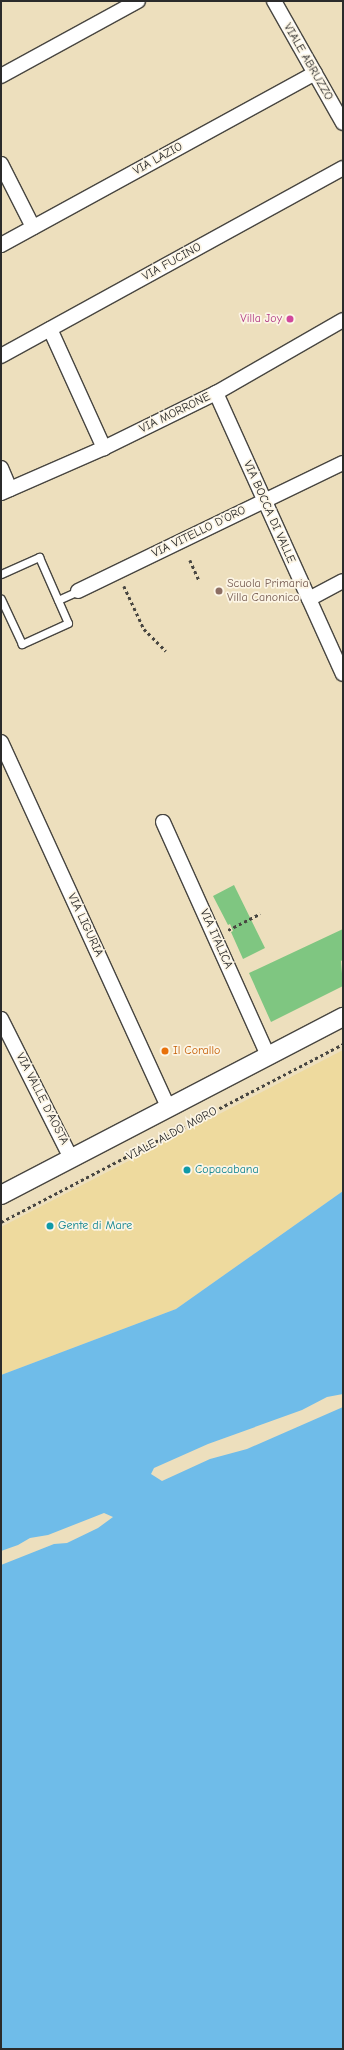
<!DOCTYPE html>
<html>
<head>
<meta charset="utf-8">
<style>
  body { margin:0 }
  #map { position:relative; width:344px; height:2050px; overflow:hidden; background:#eddfbd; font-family:"Comic Neue",sans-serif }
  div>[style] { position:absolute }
  .green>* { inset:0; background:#7fc681 }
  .sand>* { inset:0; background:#eeda9e }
  .water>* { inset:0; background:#6fbce9 }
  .pier>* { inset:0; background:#eddfbd }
  .path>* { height:2.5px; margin-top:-1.25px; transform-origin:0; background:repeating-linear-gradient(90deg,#484641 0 3px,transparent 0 6px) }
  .roads { filter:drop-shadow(1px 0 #484641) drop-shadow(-1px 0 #484641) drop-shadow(0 1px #484641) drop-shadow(0 -1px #484641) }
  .service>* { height:7px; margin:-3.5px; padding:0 3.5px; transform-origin:3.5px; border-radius:3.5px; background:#fff }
  .minor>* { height:14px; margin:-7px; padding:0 7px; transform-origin:7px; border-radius:7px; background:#fff }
  .tertiary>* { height:18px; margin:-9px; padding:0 9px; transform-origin:9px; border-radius:9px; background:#fff }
  .dots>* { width:11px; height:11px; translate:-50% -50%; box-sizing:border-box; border:2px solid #fcf5e5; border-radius:50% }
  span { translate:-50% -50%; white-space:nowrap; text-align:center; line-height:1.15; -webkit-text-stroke:3.5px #fcf5e5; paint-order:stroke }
  .street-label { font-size:12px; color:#2b2b2b }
  .hotel-label { font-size:12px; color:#b23c85 }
  .right { translate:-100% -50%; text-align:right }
  .education-label { font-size:12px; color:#785e54 }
  .left { translate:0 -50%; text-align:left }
  .food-label { font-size:12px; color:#c56008 }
  .culture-label { font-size:12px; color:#0d838f }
  .frame { position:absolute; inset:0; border:2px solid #2b2b2b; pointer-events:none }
</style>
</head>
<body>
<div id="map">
  <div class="green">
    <i style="clip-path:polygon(234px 885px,265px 948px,243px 959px,231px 932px,233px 931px,230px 924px,228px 925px,213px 896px)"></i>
    <i style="clip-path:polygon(343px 929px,343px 960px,341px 961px,343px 986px,271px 1022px,249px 973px)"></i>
  </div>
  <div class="sand">
    <i style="clip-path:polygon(343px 1050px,343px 1191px,176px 1309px,1px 1375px,1px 1227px)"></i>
  </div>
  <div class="water">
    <i style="clip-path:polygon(343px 1191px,343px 2049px,1px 2049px,1px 1375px,176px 1309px)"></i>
  </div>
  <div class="pier">
    <i style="clip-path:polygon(343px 1394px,343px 1407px,247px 1449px,210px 1459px,162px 1481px,151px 1474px,154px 1468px,208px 1444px,302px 1410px,327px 1397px)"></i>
    <i style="clip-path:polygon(104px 1513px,113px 1517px,98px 1528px,67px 1543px,54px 1544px,1px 1565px,1px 1551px,18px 1545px,30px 1538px,48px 1535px)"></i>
  </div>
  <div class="path">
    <i style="left:190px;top:560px;width:22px;rotate:66deg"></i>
    <i style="left:124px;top:586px;width:47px;rotate:65.1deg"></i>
    <i style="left:144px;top:629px;width:31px;rotate:45deg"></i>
    <i style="left:228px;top:930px;width:36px;rotate:-27deg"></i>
    <i style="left:1px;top:1222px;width:386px;rotate:-27.5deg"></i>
  </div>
  <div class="roads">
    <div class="service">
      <i style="left:1px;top:574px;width:42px;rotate:-24.1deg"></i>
      <i style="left:39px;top:557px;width:72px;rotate:66.3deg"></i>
      <i style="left:68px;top:623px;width:51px;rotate:155.5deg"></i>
      <i style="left:22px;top:644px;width:50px;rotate:-115deg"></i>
      <i style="left:58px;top:600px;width:22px;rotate:-24deg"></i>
    </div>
    <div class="minor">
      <i style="left:274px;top:1px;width:140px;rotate:60.5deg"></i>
      <i style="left:1px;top:76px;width:156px;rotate:-28.7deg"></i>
      <i style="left:1px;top:164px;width:71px;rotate:63.1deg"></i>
      <i style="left:1px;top:245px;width:358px;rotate:-28.7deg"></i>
      <i style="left:50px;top:329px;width:131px;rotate:65.6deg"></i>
      <i style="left:1px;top:356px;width:390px;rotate:-28.8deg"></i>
      <i style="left:216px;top:393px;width:308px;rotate:65.7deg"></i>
      <i style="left:1px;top:468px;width:23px;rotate:67deg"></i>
      <i style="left:1px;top:493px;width:112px;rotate:-23.6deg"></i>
      <i style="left:104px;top:448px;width:125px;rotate:-26.2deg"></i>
      <i style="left:216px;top:393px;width:146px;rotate:-29.9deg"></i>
      <i style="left:78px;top:591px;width:294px;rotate:-25.8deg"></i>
      <i style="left:309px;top:599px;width:38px;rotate:-28deg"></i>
      <i style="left:1px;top:742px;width:401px;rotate:65.4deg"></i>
      <i style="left:163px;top:822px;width:256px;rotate:65.8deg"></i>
      <i style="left:1px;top:1019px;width:156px;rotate:63.3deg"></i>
    </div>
    <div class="tertiary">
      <i style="left:1px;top:1195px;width:386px;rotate:-27.5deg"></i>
    </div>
  </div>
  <div class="dots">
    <i style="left:290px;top:319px;background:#d1479c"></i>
    <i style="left:219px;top:591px;background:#8d6e63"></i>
    <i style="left:165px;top:1051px;background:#e8710a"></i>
    <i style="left:187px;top:1170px;background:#0f9aa8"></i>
    <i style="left:50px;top:1226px;background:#0f9aa8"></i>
  </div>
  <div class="street-label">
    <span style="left:308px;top:62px;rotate:60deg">VIALE ABRUZZO</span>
    <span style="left:158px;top:159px;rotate:-29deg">VIA LAZIO</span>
    <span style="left:172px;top:262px;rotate:-29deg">VIA FUCINO</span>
    <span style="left:175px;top:413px;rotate:-26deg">VIA MORRONE</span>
    <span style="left:269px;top:512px;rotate:66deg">VIA BOCCA DI VALLE</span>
    <span style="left:199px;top:532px;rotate:-26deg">VIA VITELLO D'ORO</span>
    <span style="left:85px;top:925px;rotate:65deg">VIA LIGURIA</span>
    <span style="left:216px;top:939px;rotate:66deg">VIA ITALICA</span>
    <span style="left:42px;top:1099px;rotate:63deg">VIA VALLE D'AOSTA</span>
    <span style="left:172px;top:1134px;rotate:-28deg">VIALE ALDO MORO</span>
  </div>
  <div class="hotel-label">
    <span class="right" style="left:282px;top:319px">Villa Joy</span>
  </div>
  <div class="education-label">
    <span class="left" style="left:227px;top:591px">Scuola Primaria<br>Villa Canonico</span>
  </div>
  <div class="food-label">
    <span class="left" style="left:173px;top:1051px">Il Corallo</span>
  </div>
  <div class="culture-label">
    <span class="left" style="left:195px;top:1170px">Copacabana</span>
    <span class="left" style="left:58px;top:1226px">Gente di Mare</span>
  </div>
  <div class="frame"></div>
</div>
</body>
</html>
